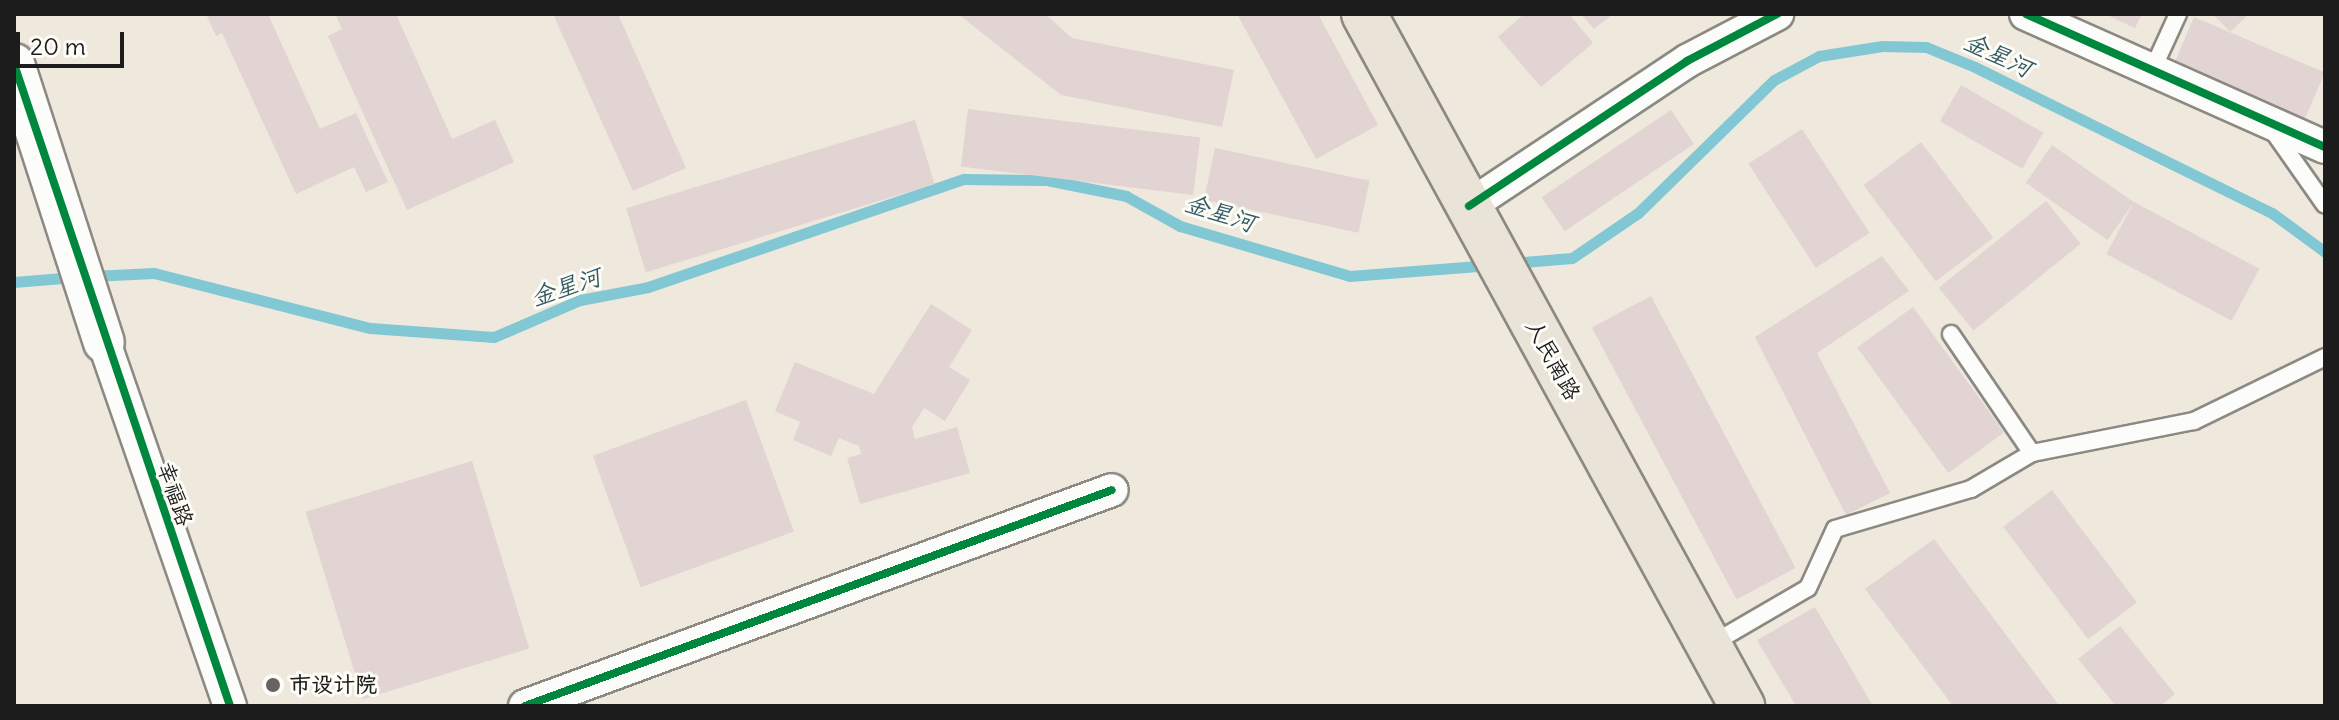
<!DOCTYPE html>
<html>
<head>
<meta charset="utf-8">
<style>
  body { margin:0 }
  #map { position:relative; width:2339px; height:720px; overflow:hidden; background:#eee8dd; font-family:Delius,"LXGW WenKai TC",sans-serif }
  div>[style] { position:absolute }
  .stream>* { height:11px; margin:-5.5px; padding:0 5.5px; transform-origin:5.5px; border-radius:5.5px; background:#81c8d4 }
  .building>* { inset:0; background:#e2d4d3; transform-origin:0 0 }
  .roads { filter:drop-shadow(2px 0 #8c8983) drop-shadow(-2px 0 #8c8983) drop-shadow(0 2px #8c8983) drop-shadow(0 -2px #8c8983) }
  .service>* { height:16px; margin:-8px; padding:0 8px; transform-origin:8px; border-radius:8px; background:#fcfcfa }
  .minor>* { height:32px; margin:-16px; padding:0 16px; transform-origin:16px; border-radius:16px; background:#fcfcfa }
  .tertiary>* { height:40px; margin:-20px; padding:0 20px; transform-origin:20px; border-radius:20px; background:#fcfcfa }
  .primary>* { height:44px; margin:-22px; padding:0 22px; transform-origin:22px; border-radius:22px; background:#eae3d7 }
  .cycleway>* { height:8px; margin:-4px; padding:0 4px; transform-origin:4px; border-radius:4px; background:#00873e }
  .dots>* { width:22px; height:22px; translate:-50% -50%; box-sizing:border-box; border:4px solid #fdfcf7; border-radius:50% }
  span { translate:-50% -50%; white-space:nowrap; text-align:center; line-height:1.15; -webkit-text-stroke:6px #fdfcf7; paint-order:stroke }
  .street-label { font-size:22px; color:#1c1c1c }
  .poi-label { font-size:22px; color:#1c1c1c; font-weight:700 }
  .left { translate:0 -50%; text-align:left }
  .water-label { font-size:24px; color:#325b64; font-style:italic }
  .frame { position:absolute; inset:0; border:16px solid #1c1c1c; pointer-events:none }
  .scale { position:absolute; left:16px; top:32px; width:108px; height:36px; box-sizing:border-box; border:4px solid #1c1c1c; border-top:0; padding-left:10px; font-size:24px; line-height:28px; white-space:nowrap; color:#1c1c1c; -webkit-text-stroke:6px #fdfcf7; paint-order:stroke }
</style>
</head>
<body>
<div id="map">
  <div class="stream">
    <i style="left:1512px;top:263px;width:60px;rotate:-4.8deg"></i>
    <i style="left:1572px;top:258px;width:80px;rotate:-34.3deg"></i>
    <i style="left:1638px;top:213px;width:190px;rotate:-44.4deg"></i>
    <i style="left:1774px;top:80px;width:51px;rotate:-28.1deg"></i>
    <i style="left:1819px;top:56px;width:64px;rotate:-9deg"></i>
    <i style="left:1882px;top:46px;width:44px;rotate:1.3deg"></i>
    <i style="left:1926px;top:47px;width:53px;rotate:22.2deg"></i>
    <i style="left:1975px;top:67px;width:331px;rotate:26.2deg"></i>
    <i style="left:2272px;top:213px;width:66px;rotate:36.3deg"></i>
    <i style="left:92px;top:276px;width:62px;rotate:-2.8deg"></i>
    <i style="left:154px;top:273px;width:223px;rotate:14.3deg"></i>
    <i style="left:370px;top:328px;width:124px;rotate:4.2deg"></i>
    <i style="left:494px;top:337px;width:94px;rotate:-23.3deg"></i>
    <i style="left:580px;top:300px;width:69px;rotate:-10.8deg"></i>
    <i style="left:648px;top:287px;width:334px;rotate:-18.9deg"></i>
    <i style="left:964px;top:179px;width:83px;rotate:0.7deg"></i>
    <i style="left:1047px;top:180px;width:81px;rotate:11.4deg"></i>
    <i style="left:1126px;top:196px;width:62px;rotate:29.1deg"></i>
    <i style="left:1180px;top:226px;width:177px;rotate:16.4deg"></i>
    <i style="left:1350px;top:276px;width:141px;rotate:-4.5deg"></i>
    <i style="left:14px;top:282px;width:61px;rotate:-4.7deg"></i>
  </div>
  <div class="building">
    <i style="clip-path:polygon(206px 14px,268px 14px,320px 129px,356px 113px,388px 182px,366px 192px,354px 167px,296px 194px,222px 33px,216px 36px)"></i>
    <i style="clip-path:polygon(335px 14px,396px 14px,452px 139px,495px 120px,514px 162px,407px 210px,328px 36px,342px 29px)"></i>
    <i style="clip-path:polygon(553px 14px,618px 14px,686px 168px,633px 191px)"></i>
    <i style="clip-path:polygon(958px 14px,1045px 14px,1072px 38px,1234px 70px,1222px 127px,1061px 95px)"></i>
    <i style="clip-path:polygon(1237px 14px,1318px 14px,1378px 125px,1316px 159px)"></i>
    <i style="clip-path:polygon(1524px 14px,1569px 14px,1593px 43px,1541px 87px,1498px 37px)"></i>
    <i style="clip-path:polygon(1581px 14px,1613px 14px,1594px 29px)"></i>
    <i style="clip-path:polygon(2105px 14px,2142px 14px,2135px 28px)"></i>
    <i style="clip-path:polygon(2213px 14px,2249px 14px,2230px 32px)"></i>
    <i style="left:2194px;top:17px;width:142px;height:53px;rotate:23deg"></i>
    <i style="left:1961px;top:85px;width:95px;height:42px;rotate:30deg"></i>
    <i style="left:968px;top:109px;width:234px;height:58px;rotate:7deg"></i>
    <i style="left:1671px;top:110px;width:41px;height:156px;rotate:56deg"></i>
    <i style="left:915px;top:120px;width:67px;height:302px;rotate:73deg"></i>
    <i style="left:1802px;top:129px;width:124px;height:64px;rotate:57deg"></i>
    <i style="left:1921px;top:142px;width:120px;height:72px;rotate:53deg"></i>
    <i style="left:2052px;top:145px;width:100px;height:46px;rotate:35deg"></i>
    <i style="left:1215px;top:148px;width:158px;height:53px;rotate:12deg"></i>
    <i style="left:2046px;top:201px;width:55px;height:138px;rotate:51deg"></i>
    <i style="left:2134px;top:202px;width:142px;height:59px;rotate:28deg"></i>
    <i style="clip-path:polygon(1882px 256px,1909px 291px,1817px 353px,1890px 493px,1846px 515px,1755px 337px)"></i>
    <i style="left:1651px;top:296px;width:308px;height:67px;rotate:62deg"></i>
    <i style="clip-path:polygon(931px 304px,972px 330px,949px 367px,970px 380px,945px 421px,924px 408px,912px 427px,915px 439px,957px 427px,970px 473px,860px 504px,847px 458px,861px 454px,859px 446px,839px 438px,831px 456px,793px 440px,800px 422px,775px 411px,795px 362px,874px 394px)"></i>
    <i style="left:1913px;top:307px;width:155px;height:69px;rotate:54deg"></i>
    <i style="left:746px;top:400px;width:140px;height:163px;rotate:70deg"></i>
    <i style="left:472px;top:461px;width:196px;height:174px;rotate:73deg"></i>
    <i style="left:2052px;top:490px;width:141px;height:61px;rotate:53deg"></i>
    <i style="clip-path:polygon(1934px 539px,2058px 704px,2055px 706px,1953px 706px,1865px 589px)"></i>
    <i style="clip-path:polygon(1815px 607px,1873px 706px,1796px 706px,1757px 640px)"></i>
    <i style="clip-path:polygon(2120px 626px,2175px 694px,2160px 706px,2116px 706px,2078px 659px)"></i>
  </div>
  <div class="roads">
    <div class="service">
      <i style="left:2151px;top:73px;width:65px;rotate:-65.4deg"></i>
      <i style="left:2273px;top:131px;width:90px;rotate:54.9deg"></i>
      <i style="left:1951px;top:334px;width:144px;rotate:55.8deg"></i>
      <i style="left:1710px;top:645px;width:113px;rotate:-30.2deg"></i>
      <i style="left:1808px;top:588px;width:65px;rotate:-65.4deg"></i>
      <i style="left:1835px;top:529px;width:142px;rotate:-16.4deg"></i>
      <i style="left:1971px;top:489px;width:71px;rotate:-30.5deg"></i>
      <i style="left:2032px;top:453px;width:165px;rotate:-11.2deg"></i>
      <i style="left:2194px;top:421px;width:146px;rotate:-26deg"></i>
    </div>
    <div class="minor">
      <i style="left:2026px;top:14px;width:327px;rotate:24deg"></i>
      <i style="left:1469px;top:206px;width:262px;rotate:-33.6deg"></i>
      <i style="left:1687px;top:61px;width:102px;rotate:-27.6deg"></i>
      <i style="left:104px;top:342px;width:385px;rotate:70.9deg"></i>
      <i style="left:525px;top:706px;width:625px;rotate:-20.2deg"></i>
    </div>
    <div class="tertiary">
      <i style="left:14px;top:64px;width:292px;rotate:72.1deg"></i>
    </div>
    <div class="primary">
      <i style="left:1364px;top:14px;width:789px;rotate:61.35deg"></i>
    </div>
  </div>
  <div class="cycleway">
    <i style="left:2026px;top:14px;width:327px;rotate:24deg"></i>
    <i style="left:14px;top:64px;width:677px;rotate:71.4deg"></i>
    <i style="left:1469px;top:206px;width:262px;rotate:-33.6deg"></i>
    <i style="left:1687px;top:61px;width:102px;rotate:-27.6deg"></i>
    <i style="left:525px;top:706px;width:625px;rotate:-20.2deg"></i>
  </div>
  <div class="dots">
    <i style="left:273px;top:685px;background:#666360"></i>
  </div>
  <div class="street-label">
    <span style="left:1553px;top:360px;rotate:61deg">人民南路</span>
    <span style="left:175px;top:494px;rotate:71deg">幸福路</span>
  </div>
  <div class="poi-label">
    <span class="left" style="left:289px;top:685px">市设计院</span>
  </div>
  <div class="water-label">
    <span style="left:1998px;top:55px;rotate:25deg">金星河</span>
    <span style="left:1220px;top:213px;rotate:18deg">金星河</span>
    <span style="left:566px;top:287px;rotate:-18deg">金星河</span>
  </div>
  <div class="frame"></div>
  <div class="scale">20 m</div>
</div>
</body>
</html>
